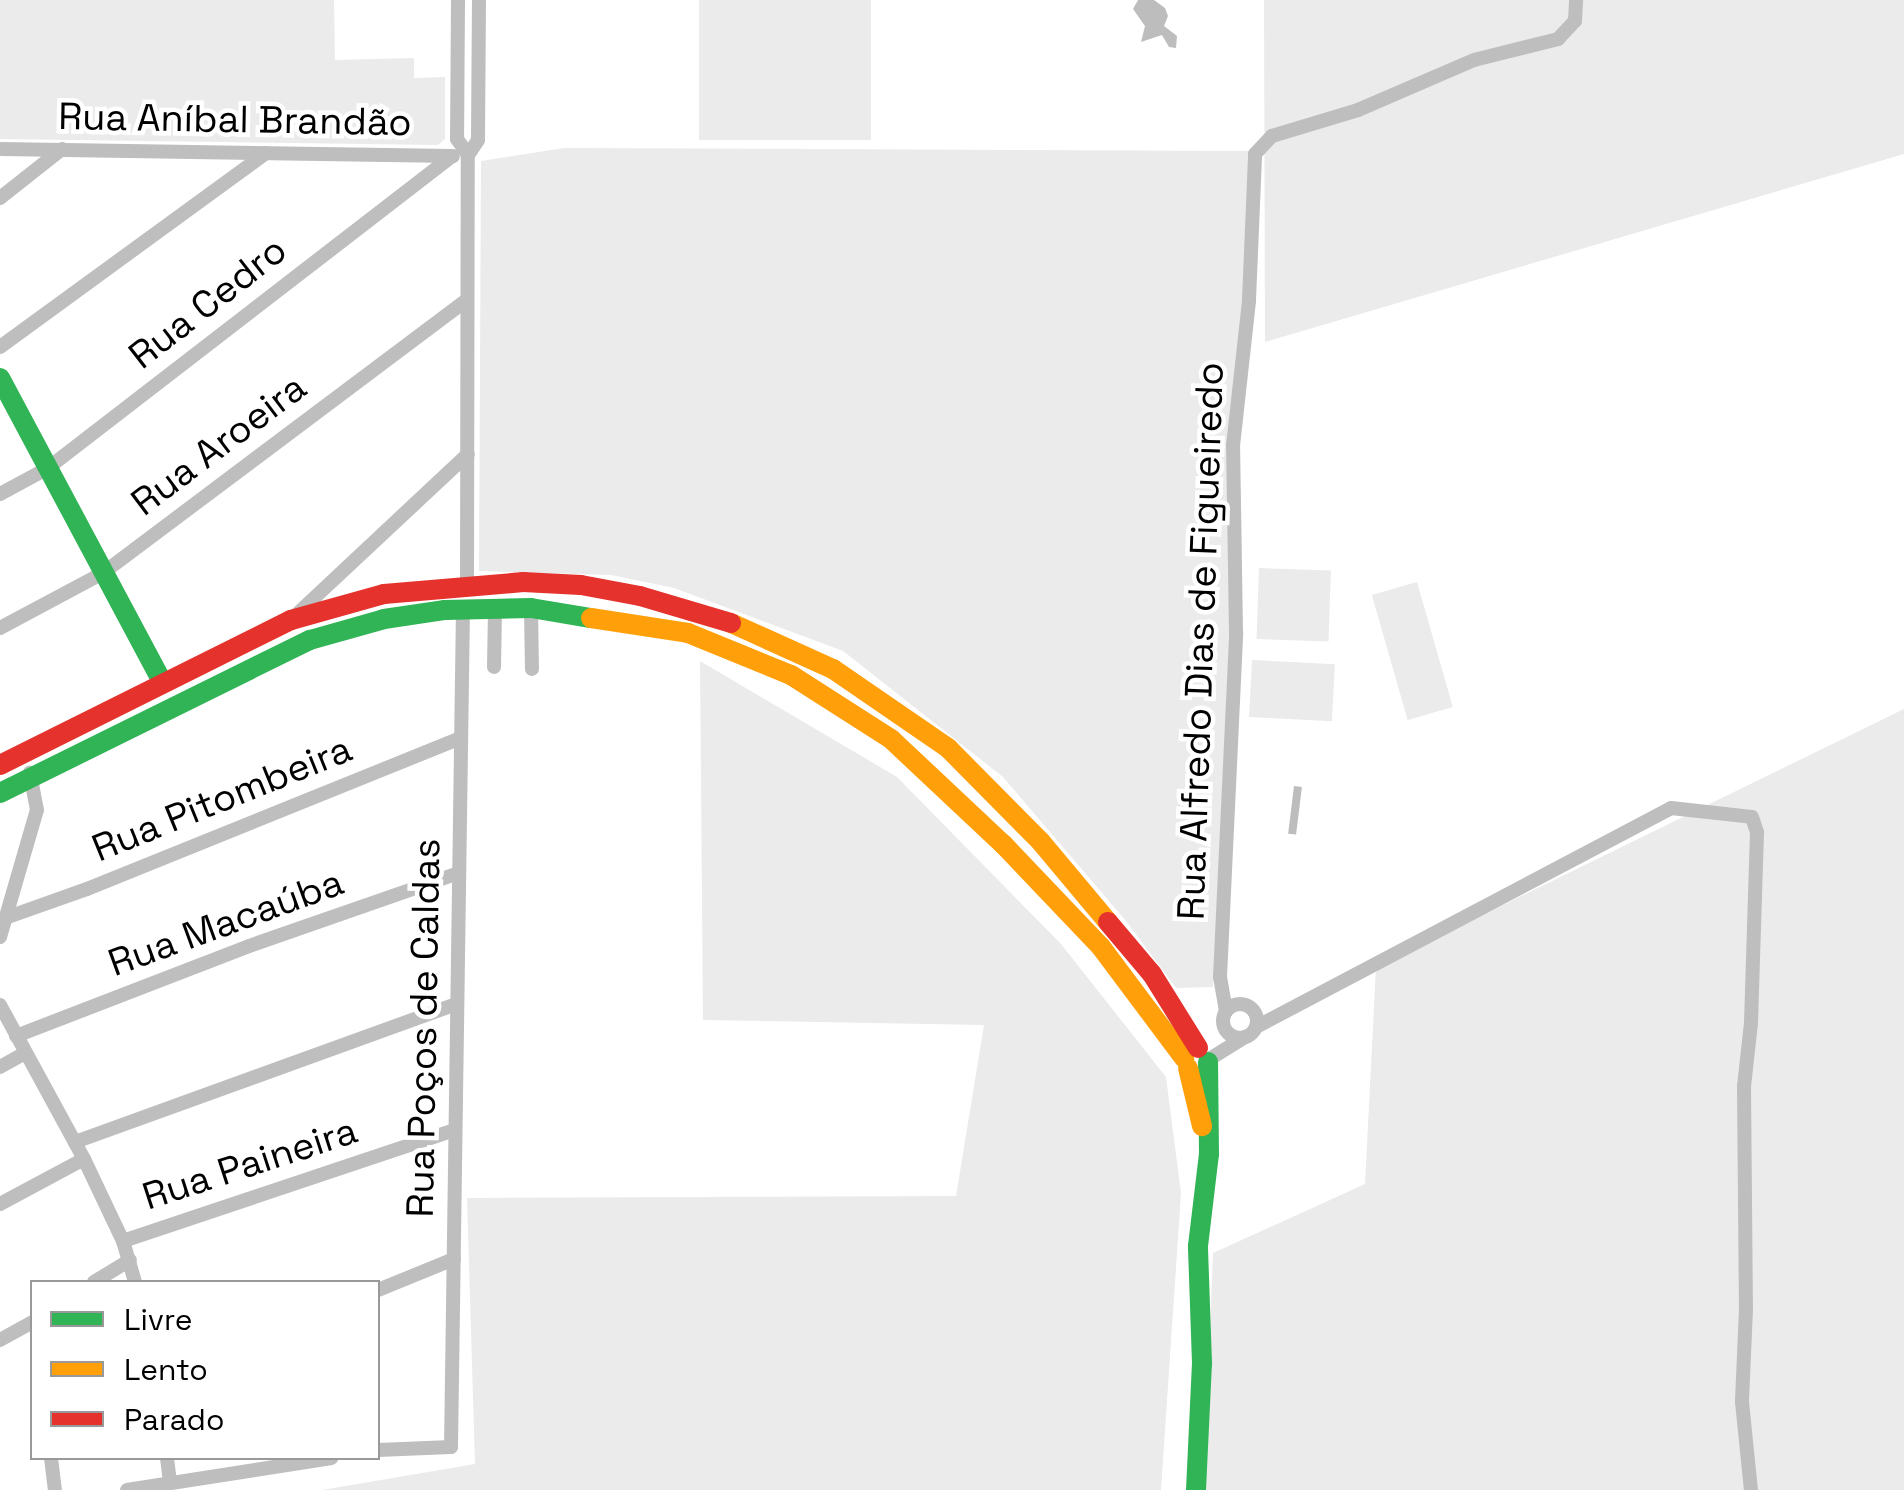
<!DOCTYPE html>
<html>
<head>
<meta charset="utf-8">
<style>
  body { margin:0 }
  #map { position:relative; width:1904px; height:1490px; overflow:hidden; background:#fff; font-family:"Space Grotesk",sans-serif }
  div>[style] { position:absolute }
  .green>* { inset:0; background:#ebebeb; transform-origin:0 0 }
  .water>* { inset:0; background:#bdbdbd; transform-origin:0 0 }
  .street>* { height:14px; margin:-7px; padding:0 7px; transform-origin:7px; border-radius:7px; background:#bebebe }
  .street>.ring { margin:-7px; padding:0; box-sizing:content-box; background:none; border:14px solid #bebebe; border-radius:50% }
  .fast>* { height:20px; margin:-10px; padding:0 10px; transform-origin:10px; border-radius:10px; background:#30b455 }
  .slow>* { height:20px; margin:-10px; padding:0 10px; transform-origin:10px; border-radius:10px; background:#ff9f0a }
  .jam>* { height:20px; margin:-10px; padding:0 10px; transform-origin:10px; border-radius:10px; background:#e5322d }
  span { translate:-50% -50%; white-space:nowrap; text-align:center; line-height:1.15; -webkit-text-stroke:9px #fff; paint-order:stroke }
  .street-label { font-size:38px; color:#000 }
  .legend { position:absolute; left:30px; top:1280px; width:350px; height:180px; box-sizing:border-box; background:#fff; border:2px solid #999; margin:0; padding:12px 18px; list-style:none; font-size:30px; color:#000 }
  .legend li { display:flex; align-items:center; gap:20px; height:50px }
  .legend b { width:50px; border:2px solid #999 }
</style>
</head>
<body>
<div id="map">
  <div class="green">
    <i style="clip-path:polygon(0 0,334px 0,335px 60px,414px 58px,414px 78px,445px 77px,445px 139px,438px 145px,0 139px)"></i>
    <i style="left:699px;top:0;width:172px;height:140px"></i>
    <i style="clip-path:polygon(1264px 0,1904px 0,1904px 154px,1265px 342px)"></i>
    <i style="clip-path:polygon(564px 148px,1252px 151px,1213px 987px,1176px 988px,1126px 921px,1003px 777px,843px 651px,674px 588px,611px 575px,479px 571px,481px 161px)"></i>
    <i style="left:1259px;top:568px;width:72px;height:71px;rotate:2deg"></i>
    <i style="left:1417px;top:582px;width:130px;height:47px;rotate:74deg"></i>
    <i style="left:1252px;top:660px;width:83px;height:57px;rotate:3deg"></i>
    <i style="clip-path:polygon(700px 661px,897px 777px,1061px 944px,1166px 1077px,1181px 1193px,1161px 1490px,322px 1490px,475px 1464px,467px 1198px,956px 1196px,984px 1025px,703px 1020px)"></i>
    <i style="clip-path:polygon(1904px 709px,1904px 1490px,1204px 1490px,1213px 1253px,1365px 1184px,1376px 967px)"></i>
  </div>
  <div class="water">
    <i style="clip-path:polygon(1138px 0,1154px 0,1165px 8px,1168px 16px,1164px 26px,1177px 36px,1176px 48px,1169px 47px,1162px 35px,1141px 42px,1145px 26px,1133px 9px)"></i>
    <i style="left:1294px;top:786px;width:8px;height:48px;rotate:7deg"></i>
  </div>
  <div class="street">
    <i style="left:458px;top:0;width:139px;rotate:90.4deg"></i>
    <i style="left:457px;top:139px;width:19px;rotate:55deg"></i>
    <i style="left:0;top:149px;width:453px;rotate:0.9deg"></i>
    <i style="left:0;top:198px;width:79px;rotate:-38.3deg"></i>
    <i style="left:0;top:347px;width:329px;rotate:-36.1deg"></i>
    <i style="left:0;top:494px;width:55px;rotate:-28.4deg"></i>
    <i style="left:48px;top:468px;width:509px;rotate:-37.66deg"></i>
    <i style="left:467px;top:584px;width:429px;rotate:-89.9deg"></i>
    <i style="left:468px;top:155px;width:18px;rotate:-56deg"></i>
    <i style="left:478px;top:140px;width:140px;rotate:-89.6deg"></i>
    <i style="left:531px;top:608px;width:61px;rotate:89.1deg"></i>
    <i style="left:297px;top:614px;width:234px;rotate:-43.1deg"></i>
    <i style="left:0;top:628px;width:117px;rotate:-28.1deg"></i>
    <i style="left:103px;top:573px;width:455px;rotate:-36.9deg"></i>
    <i style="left:494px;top:667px;width:59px;rotate:-89deg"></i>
    <i style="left:8px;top:917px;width:84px;rotate:-19.5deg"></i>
    <i style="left:87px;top:889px;width:401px;rotate:-22deg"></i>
    <i style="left:0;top:937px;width:132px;rotate:-73.8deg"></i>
    <i style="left:37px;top:810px;width:38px;rotate:-101deg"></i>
    <i class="ring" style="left:1223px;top:1004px;width:20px;height:20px"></i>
    <i style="left:0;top:1005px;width:175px;rotate:61.4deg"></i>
    <i style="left:84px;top:1159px;width:91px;rotate:64.6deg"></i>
    <i style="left:123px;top:1241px;width:43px;rotate:73.7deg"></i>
    <i style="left:1226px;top:1011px;width:35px;rotate:-100deg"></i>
    <i style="left:1220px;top:977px;width:345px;rotate:-87.3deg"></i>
    <i style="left:1236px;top:632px;width:186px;rotate:-90.9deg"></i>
    <i style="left:1233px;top:446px;width:147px;rotate:-83.7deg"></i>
    <i style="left:1249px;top:300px;width:146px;rotate:-87.6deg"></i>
    <i style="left:1255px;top:154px;width:25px;rotate:-47deg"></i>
    <i style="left:1272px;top:136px;width:90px;rotate:-16.8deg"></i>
    <i style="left:1358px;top:110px;width:126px;rotate:-23.3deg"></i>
    <i style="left:1474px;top:60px;width:87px;rotate:-14deg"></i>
    <i style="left:1558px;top:39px;width:25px;rotate:-47deg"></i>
    <i style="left:1575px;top:21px;width:21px;rotate:-87deg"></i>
    <i style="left:1256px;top:1027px;width:469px;rotate:-27.8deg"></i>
    <i style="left:1671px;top:808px;width:81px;rotate:6.3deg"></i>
    <i style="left:1752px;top:817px;width:16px;rotate:72deg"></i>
    <i style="left:1757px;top:832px;width:191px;rotate:91.8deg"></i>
    <i style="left:1751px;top:1023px;width:63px;rotate:96.3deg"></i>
    <i style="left:1744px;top:1086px;width:223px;rotate:89.5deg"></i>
    <i style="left:1746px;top:1309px;width:93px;rotate:92.5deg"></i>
    <i style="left:1742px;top:1402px;width:88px;rotate:84.2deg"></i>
    <i style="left:16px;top:1036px;width:250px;rotate:-21.1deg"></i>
    <i style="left:249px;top:946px;width:222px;rotate:-19.2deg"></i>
    <i style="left:1208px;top:1060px;width:44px;rotate:-31.9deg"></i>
    <i style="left:0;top:1067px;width:29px;rotate:-29deg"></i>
    <i style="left:75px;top:1142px;width:406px;rotate:-19.9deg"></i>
    <i style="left:0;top:1204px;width:95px;rotate:-28.2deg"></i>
    <i style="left:123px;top:1241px;width:350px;rotate:-18.5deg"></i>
    <i style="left:94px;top:1282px;width:42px;rotate:-31.4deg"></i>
    <i style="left:378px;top:1290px;width:82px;rotate:-22.2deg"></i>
    <i style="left:0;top:1340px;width:37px;rotate:-29deg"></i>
    <i style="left:378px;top:1450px;width:73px;rotate:-2.4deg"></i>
    <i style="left:451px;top:1447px;width:838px;rotate:-89.18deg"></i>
    <i style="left:51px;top:1458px;width:32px;rotate:83deg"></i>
    <i style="left:167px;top:1458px;width:24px;rotate:83deg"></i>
    <i style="left:127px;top:1490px;width:207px;rotate:-8.9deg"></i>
  </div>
  <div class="fast">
    <i style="left:0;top:378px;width:344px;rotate:61.9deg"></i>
    <i style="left:0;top:793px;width:346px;rotate:-26.3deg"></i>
    <i style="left:310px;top:640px;width:77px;rotate:-15.8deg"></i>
    <i style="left:384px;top:619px;width:62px;rotate:-8.4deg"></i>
    <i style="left:445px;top:610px;width:86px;rotate:-1.3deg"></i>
    <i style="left:531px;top:608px;width:61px;rotate:9.5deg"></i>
    <i style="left:1196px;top:1490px;width:127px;rotate:-87.3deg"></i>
    <i style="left:1202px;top:1363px;width:117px;rotate:-92deg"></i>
    <i style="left:1198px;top:1246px;width:93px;rotate:-83.2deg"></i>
    <i style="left:1209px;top:1154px;width:92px;rotate:-90.6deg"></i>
  </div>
  <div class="slow">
    <i style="left:591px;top:618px;width:98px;rotate:8.8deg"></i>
    <i style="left:688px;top:633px;width:111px;rotate:22.2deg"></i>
    <i style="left:791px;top:675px;width:119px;rotate:32.6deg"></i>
    <i style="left:891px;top:739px;width:154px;rotate:43.2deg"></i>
    <i style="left:1003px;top:844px;width:142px;rotate:46.4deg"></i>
    <i style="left:1101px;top:947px;width:139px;rotate:53.2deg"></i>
    <i style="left:731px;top:623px;width:112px;rotate:24.3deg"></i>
    <i style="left:833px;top:669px;width:140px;rotate:34.5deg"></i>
    <i style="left:948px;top:748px;width:132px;rotate:45.3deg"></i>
    <i style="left:1041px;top:842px;width:104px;rotate:50.1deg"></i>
    <i style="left:1188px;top:1068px;width:60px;rotate:76.4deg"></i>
  </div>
  <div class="jam">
    <i style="left:0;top:765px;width:325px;rotate:-26.5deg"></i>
    <i style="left:291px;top:620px;width:97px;rotate:-15.6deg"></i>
    <i style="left:384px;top:594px;width:140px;rotate:-4.9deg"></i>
    <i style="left:523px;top:582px;width:58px;rotate:3deg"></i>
    <i style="left:581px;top:585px;width:60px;rotate:10.6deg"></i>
    <i style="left:640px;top:596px;width:95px;rotate:16.5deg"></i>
    <i style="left:1108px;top:922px;width:68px;rotate:49.8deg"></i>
    <i style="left:1152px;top:974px;width:87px;rotate:58.1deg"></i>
  </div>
  <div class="street-label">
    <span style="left:235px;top:120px;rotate:1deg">Rua Aníbal Brandão</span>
    <span style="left:208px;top:303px;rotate:-38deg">Rua Cedro</span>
    <span style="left:219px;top:445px;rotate:-37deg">Rua Aroeira</span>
    <span style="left:1201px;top:641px;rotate:-88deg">Rua Alfredo Dias de Figueiredo</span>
    <span style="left:222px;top:799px;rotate:-22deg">Rua Pitombeira</span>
    <span style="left:226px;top:923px;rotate:-20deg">Rua Macaúba</span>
    <span style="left:424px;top:1028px;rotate:-89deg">Rua Poços de Caldas</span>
    <span style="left:250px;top:1164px;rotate:-18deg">Rua Paineira</span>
  </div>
  <ul class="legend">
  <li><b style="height:12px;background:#30b455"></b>Livre</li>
  <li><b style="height:12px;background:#ff9f0a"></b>Lento</li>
  <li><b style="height:12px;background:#e5322d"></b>Parado</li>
  </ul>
</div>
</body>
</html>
